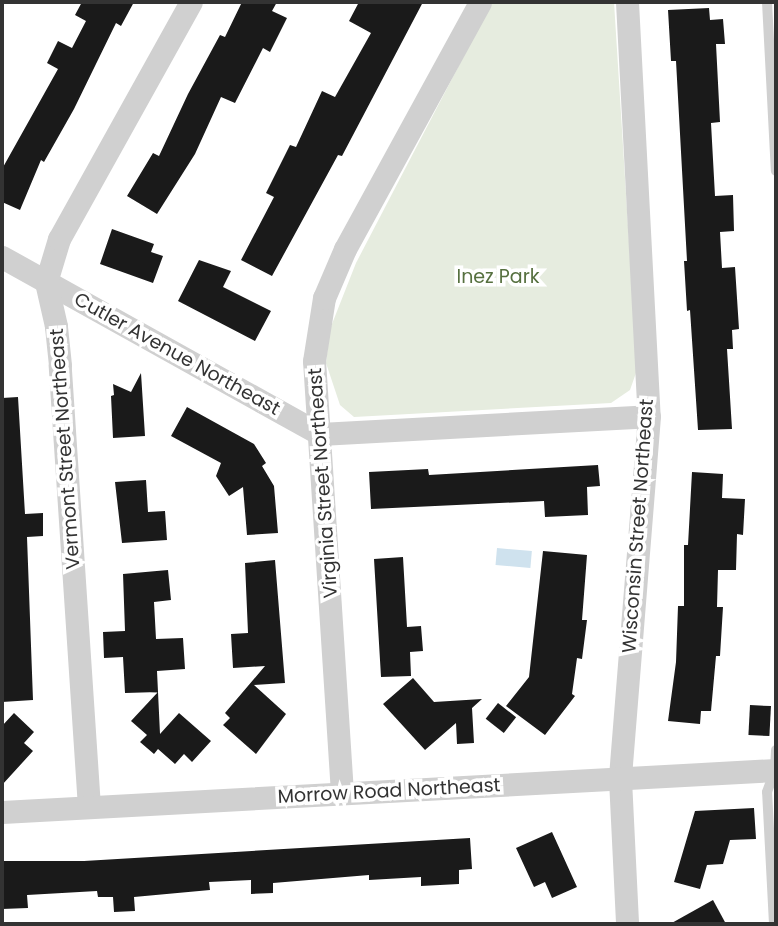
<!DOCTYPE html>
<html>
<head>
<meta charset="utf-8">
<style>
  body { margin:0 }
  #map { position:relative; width:778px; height:926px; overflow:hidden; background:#fff; font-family:Poppins,sans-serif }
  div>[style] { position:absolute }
  .green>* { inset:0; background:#e6ecdf }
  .water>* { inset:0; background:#cfe2ee; transform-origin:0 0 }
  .building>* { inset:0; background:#1a1a1a; transform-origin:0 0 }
  .lane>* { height:10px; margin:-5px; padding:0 5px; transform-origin:5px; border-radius:5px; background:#d0d0d0 }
  .street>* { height:23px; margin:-11.5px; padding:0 11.5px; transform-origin:11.5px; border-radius:11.5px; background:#d0d0d0 }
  span { translate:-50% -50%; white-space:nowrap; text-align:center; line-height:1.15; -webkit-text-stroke:7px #fff; paint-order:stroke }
  .park-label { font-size:19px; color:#56703f }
  .street-label { font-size:19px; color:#333 }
  .frame { position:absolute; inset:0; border:4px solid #333; pointer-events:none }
</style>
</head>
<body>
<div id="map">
  <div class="green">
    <i style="clip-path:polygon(492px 2px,614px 2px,637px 370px,630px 390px,611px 403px,354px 417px,340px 405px,326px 363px,330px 329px,356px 263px)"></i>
  </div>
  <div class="water">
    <i style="left:497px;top:548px;width:35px;height:17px;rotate:5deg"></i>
  </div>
  <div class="building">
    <i style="clip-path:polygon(82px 2px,134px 2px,121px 26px,116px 23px,74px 109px,44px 162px,41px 160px,20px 210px,2px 202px,2px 169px,58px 69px,47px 63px,58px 41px,72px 48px,86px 21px,75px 15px)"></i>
    <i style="clip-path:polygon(242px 2px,277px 2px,272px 11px,287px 18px,270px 52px,263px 48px,235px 103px,221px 97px,195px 154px,157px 214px,127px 196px,153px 153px,159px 156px,188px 94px,220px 35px,225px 37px)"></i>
    <i style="clip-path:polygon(359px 2px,423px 2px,342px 156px,338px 155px,272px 276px,241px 260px,274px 197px,266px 193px,290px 145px,296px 147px,322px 91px,335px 97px,371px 33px,349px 21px)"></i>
    <i style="clip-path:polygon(709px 8px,710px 20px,723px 19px,725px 44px,716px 44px,720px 122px,711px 123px,715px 196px,733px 195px,734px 231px,720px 232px,722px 268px,735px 267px,739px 329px,732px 330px,733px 349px,727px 349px,732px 429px,698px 430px,690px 310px,687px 311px,684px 261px,687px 261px,676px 61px,671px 61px,668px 10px)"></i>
    <i style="clip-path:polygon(112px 229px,154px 244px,151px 252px,163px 256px,153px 283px,100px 264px)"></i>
    <i style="clip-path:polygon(199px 260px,231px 271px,223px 287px,271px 311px,255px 341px,178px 301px)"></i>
    <i style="clip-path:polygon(141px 373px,145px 436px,113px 438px,111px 396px,114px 395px,113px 384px,131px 392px)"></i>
    <i style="clip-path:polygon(18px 397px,25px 514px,43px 513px,43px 536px,27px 537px,33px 700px,2px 702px,2px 398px)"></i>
    <i style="clip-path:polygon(187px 407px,254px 444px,266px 463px,262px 466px,274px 486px,278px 533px,247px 535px,243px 487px,229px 496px,216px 476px,221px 463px,171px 436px)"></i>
    <i style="clip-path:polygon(598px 465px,600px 486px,587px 487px,588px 515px,545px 517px,544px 501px,371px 509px,369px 472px,428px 469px,429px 475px)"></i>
    <i style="clip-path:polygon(692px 472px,723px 474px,722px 498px,745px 499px,743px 535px,737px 534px,736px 570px,718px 570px,717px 607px,723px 607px,720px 656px,716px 656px,711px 711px,701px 711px,700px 724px,668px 721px,676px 662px,678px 606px,684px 606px,684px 545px,688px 545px)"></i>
    <i style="clip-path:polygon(146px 480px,148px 512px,165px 511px,167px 540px,122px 543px,115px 482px)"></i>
    <i style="clip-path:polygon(543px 551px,587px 555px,582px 620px,587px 620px,582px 659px,577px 658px,572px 694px,575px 696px,545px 735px,506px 706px,529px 677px)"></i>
    <i style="clip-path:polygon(403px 557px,407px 627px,421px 626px,423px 651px,410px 652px,411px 676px,381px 677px,374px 559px)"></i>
    <i style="clip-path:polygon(275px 560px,285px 683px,254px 685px,286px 714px,256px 754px,223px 725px,230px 718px,225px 713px,265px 666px,233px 668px,231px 634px,248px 633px,245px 563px)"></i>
    <i style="clip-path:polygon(168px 570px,171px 600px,154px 602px,156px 639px,183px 638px,185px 669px,157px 671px,160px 734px,179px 713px,211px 741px,192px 762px,184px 754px,175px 764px,158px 749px,154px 754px,140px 742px,147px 735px,131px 721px,158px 692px,125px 693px,123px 657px,104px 658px,103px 632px,125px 631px,123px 574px)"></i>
    <i style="clip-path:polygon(413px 678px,434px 702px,482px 699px,472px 708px,474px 743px,457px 744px,456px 723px,425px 750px,383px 704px)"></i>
    <i style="left:498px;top:703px;width:23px;height:20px;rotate:38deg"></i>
    <i style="left:750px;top:705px;width:21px;height:30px;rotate:3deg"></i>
    <i style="clip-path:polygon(14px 713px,34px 732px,24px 743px,33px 751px,2px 785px,2px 726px)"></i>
    <i style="clip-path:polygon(754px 808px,756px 839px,730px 840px,723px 864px,707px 865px,700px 889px,674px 882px,695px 811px)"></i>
    <i style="clip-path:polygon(552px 832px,577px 887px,552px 898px,545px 882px,534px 887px,516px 848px)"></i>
    <i style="clip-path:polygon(470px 838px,472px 869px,459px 870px,459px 884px,421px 886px,421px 877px,369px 880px,369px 875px,273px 883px,273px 893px,251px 894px,251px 880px,209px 882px,210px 890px,134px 897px,135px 911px,114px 912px,113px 897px,98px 897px,97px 891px,27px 895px,28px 908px,2px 909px,2px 861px,84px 861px)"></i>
    <i style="clip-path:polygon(713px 900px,726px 924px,670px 924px)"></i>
  </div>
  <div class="lane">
    <i style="left:767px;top:2px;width:169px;rotate:87deg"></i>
    <i style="left:774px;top:924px;width:132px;rotate:-93deg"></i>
    <i style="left:767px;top:792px;width:23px;rotate:-70deg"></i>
    <i style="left:775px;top:770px;width:20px;rotate:-87deg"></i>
  </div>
  <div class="street">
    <i style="left:627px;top:2px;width:415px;rotate:87deg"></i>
    <i style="left:649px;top:416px;width:364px;rotate:94.6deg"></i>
    <i style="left:620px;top:779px;width:145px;rotate:87.2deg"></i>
    <i style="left:2px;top:257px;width:364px;rotate:29.1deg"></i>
    <i style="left:320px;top:434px;width:329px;rotate:-3.1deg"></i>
    <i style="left:342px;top:793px;width:433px;rotate:-93.7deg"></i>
    <i style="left:314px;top:361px;width:64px;rotate:-81deg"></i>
    <i style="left:324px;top:298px;width:53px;rotate:-66.8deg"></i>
    <i style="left:345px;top:249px;width:281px;rotate:-61.3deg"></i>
    <i style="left:89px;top:807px;width:443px;rotate:-93.8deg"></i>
    <i style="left:60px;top:365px;width:39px;rotate:-96deg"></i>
    <i style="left:56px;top:326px;width:45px;rotate:-102.8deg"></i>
    <i style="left:46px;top:282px;width:45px;rotate:-73.2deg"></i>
    <i style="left:59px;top:239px;width:271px;rotate:-60.9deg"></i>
    <i style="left:2px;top:812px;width:775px;rotate:-3.11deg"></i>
  </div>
  <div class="park-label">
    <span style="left:498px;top:277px">Inez Park</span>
  </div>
  <div class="street-label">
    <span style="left:177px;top:354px;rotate:29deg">Cutler Avenue Northeast</span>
    <span style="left:65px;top:449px;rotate:-94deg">Vermont Street Northeast</span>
    <span style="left:323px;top:483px;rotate:-94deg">Virginia Street Northeast</span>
    <span style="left:638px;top:526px;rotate:-86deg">Wisconsin Street Northeast</span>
    <span style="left:389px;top:791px;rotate:-3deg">Morrow Road Northeast</span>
  </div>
  <div class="frame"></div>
</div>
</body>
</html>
